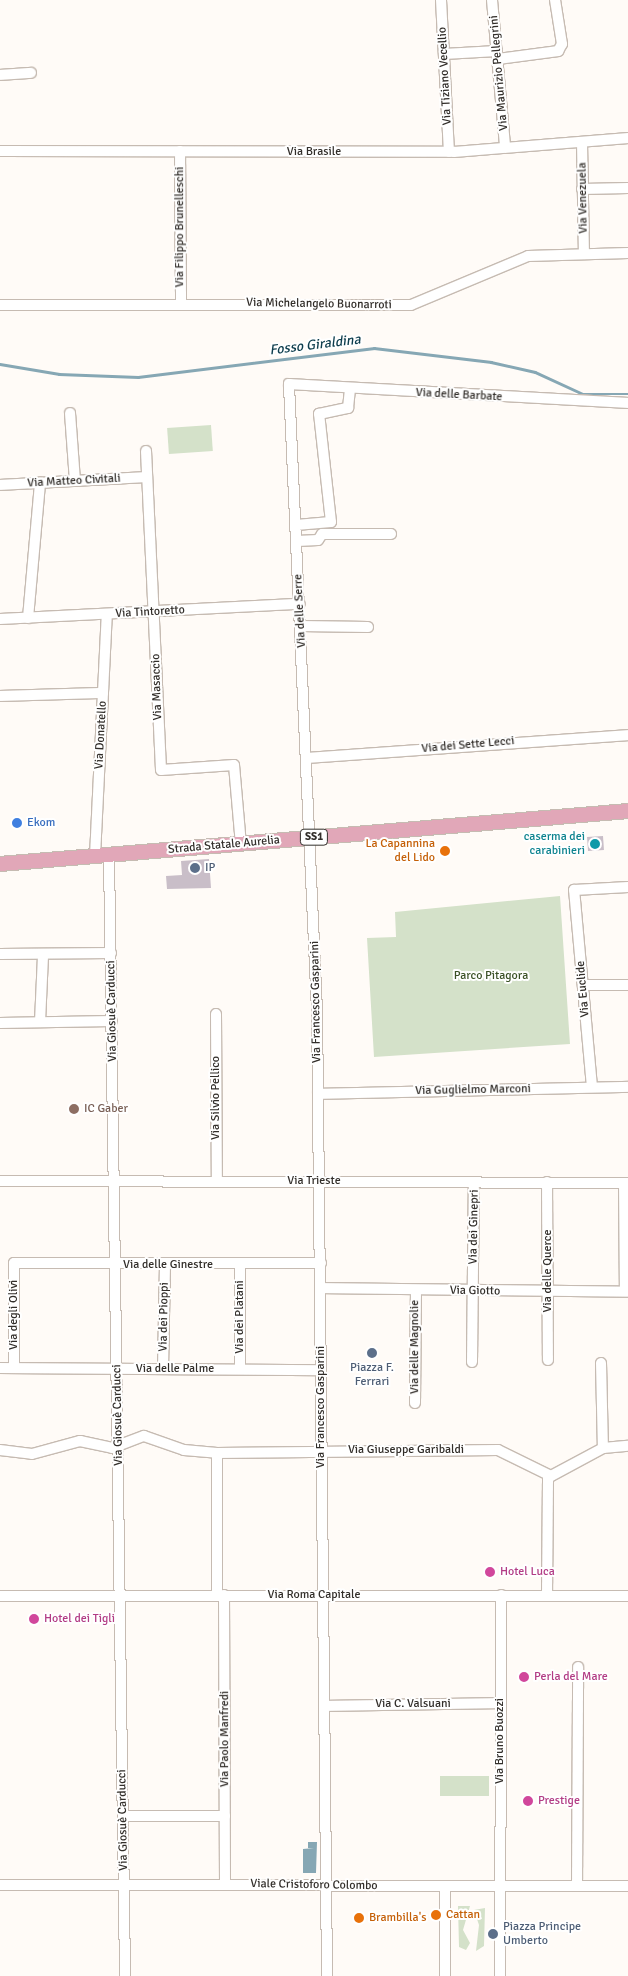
<!DOCTYPE html>
<html>
<head>
<meta charset="utf-8">
<style>
  body { margin:0 }
  #map { position:relative; width:628px; height:1976px; overflow:hidden; background:#fffbf7; font-family:Signika,sans-serif }
  div>[style] { position:absolute }
  .green>* { inset:0; background:#d4e1c9; transform-origin:0 0 }
  .water>* { inset:0; background:#86a7b4 }
  .stream>* { height:2.5px; margin:-1.25px; padding:0 1.25px; transform-origin:1.25px; border-radius:1.25px; background:#86a7b4 }
  .building>* { inset:0; background:#c9bec8; transform-origin:0 0 }
  .roads { filter:drop-shadow(1px 0 #c6bbb2) drop-shadow(-1px 0 #c6bbb2) drop-shadow(0 1px #c6bbb2) drop-shadow(0 -1px #c6bbb2) }
  .minor>* { height:10px; margin:-5px; padding:0 5px; transform-origin:5px; border-radius:5px; background:#fff }
  .major>* { height:14px; margin:-7px; padding:0 7px; transform-origin:7px; border-radius:7px; background:#e1a7b8 }
  .dots>* { width:14px; height:14px; translate:-50% -50%; box-sizing:border-box; border:2px solid #fff; border-radius:50% }
  span { translate:-50% -50%; white-space:nowrap; text-align:center; line-height:1.15; -webkit-text-stroke:4px #fff; paint-order:stroke }
  .shield-label span { padding:1px 4px; background:#fff; border:1px solid; border-radius:4px; -webkit-text-stroke-width:0 }
  .shield-label { font-size:11px; color:#322e2a; font-weight:700 }
  .street-label { font-size:12px; color:#322e2a }
  .shop-label { font-size:12px; color:#366cbe }
  .left { translate:0 -50%; text-align:left }
  .culture-label { font-size:12px; color:#0d838f }
  .right { translate:-100% -50%; text-align:right }
  .food-label { font-size:12px; color:#c56008 }
  .service-label { font-size:12px; color:#4e5e75 }
  .park-label { font-size:12px; color:#3b5126 }
  .education-label { font-size:12px; color:#785e54 }
  .hotel-label { font-size:12px; color:#b23c85 }
  .water-label { font-size:14px; color:#0c3c4c; font-style:italic }
</style>
</head>
<body>
<div id="map">
  <div class="green">
    <i style="left:211px;top:425px;width:26px;height:44px;rotate:86deg"></i>
    <i style="clip-path:polygon(560px 896px,570px 1044px,374px 1057px,367px 938px,396px 937px,395px 912px)"></i>
    <i style="left:440px;top:1776px;width:49px;height:20px"></i>
    <i style="clip-path:polygon(458px 1906px,470px 1906px,463px 1930px,470px 1943px,466px 1950px,459px 1947px)"></i>
    <i style="clip-path:polygon(485px 1908px,484px 1946px,476px 1951px,479px 1925px,474px 1910px)"></i>
  </div>
  <div class="water">
    <i style="clip-path:polygon(308px 1842px,317px 1842px,316px 1873px,303px 1873px,303px 1849px,314px 1848px,308px 1848px)"></i>
  </div>
  <div class="stream">
    <i style="left:0;top:364px;width:60px;rotate:9.6deg"></i>
    <i style="left:59px;top:374px;width:79px;rotate:2.2deg"></i>
    <i style="left:138px;top:377px;width:238px;rotate:-7deg"></i>
    <i style="left:374px;top:348px;width:118px;rotate:6.8deg"></i>
    <i style="left:491px;top:362px;width:45px;rotate:12.8deg"></i>
    <i style="left:535px;top:372px;width:53px;rotate:24.6deg"></i>
    <i style="left:583px;top:394px;width:45px"></i>
  </div>
  <div class="building">
    <i style="left:603px;top:836px;width:14px;height:16px;rotate:86deg"></i>
    <i style="clip-path:polygon(209px 859px,211px 888px,167px 889px,166px 876px,182px 875px,181px 861px)"></i>
  </div>
  <div class="roads">
    <div class="minor">
      <i style="left:441px;top:0;width:152px;rotate:87deg"></i>
      <i style="left:492px;top:0;width:148px;rotate:84.9deg"></i>
      <i style="left:444px;top:54px;width:53px;rotate:-3.2deg"></i>
      <i style="left:498px;top:59px;width:61px;rotate:-7.6deg"></i>
      <i style="left:558px;top:51px;width:8px;rotate:-60deg"></i>
      <i style="left:562px;top:44px;width:45px;rotate:-99deg"></i>
      <i style="left:0;top:75px;width:31px;rotate:-4deg"></i>
      <i style="left:582px;top:142px;width:112px;rotate:89deg"></i>
      <i style="left:0;top:151px;width:454px;rotate:0.1deg"></i>
      <i style="left:454px;top:152px;width:175px;rotate:-4.6deg"></i>
      <i style="left:180px;top:151px;width:151px;rotate:89.6deg"></i>
      <i style="left:582px;top:189px;width:46px;rotate:-1.2deg"></i>
      <i style="left:0;top:305px;width:411px"></i>
      <i style="left:411px;top:305px;width:127px;rotate:-22.7deg"></i>
      <i style="left:528px;top:256px;width:100px;rotate:-1.7deg"></i>
      <i style="left:70px;top:413px;width:68px;rotate:85.8deg"></i>
      <i style="left:146px;top:451px;width:319px;rotate:87.3deg"></i>
      <i style="left:161px;top:770px;width:73px;rotate:-3.9deg"></i>
      <i style="left:234px;top:765px;width:80px;rotate:85deg"></i>
      <i style="left:0;top:485px;width:147px;rotate:-3.1deg"></i>
      <i style="left:296px;top:525px;width:35px;rotate:-5deg"></i>
      <i style="left:331px;top:522px;width:109px;rotate:-96.3deg"></i>
      <i style="left:319px;top:414px;width:30px;rotate:-12deg"></i>
      <i style="left:348px;top:408px;width:19px;rotate:-84deg"></i>
      <i style="left:297px;top:541px;width:21px;rotate:-3deg"></i>
      <i style="left:318px;top:540px;width:7px;rotate:-56deg"></i>
      <i style="left:322px;top:534px;width:69px"></i>
      <i style="left:28px;top:618px;width:136px;rotate:-84.9deg"></i>
      <i style="left:0;top:619px;width:300px;rotate:-2.9deg"></i>
      <i style="left:301px;top:626px;width:67px;rotate:0.9deg"></i>
      <i style="left:0;top:696px;width:103px;rotate:-1.7deg"></i>
      <i style="left:308px;top:758px;width:321px;rotate:-4.1deg"></i>
      <i style="left:109px;top:855px;width:1121px;rotate:89.18deg"></i>
      <i style="left:95px;top:856px;width:242px;rotate:-87.2deg"></i>
      <i style="left:0;top:954px;width:111px;rotate:-0.5deg"></i>
      <i style="left:583px;top:985px;width:45px"></i>
      <i style="left:216px;top:1014px;width:168px;rotate:89.7deg"></i>
      <i style="left:40px;top:1022px;width:66px;rotate:-87.4deg"></i>
      <i style="left:0;top:1023px;width:112px;rotate:-1deg"></i>
      <i style="left:592px;top:1087px;width:198px;rotate:-95.2deg"></i>
      <i style="left:574px;top:890px;width:54px;rotate:-3.2deg"></i>
      <i style="left:318px;top:1094px;width:310px;rotate:-1.3deg"></i>
      <i style="left:0;top:1181px;width:628px;rotate:0.18deg"></i>
      <i style="left:547px;top:1182px;width:178px;rotate:89.7deg"></i>
      <i style="left:624px;top:1183px;width:108px;rotate:89.5deg"></i>
      <i style="left:240px;top:1265px;width:104px;rotate:90deg"></i>
      <i style="left:321px;top:1288px;width:307px;rotate:0.7deg"></i>
      <i style="left:472px;top:1362px;width:180px;rotate:-89.4deg"></i>
      <i style="left:601px;top:1363px;width:85px;rotate:88.7deg"></i>
      <i style="left:0;top:1368px;width:321px;rotate:0.4deg"></i>
      <i style="left:14px;top:1368px;width:105px;rotate:-90deg"></i>
      <i style="left:14px;top:1263px;width:307px"></i>
      <i style="left:163px;top:1369px;width:104px;rotate:-88.9deg"></i>
      <i style="left:415px;top:1403px;width:113px;rotate:-89.5deg"></i>
      <i style="left:0;top:1450px;width:32px;rotate:7deg"></i>
      <i style="left:32px;top:1454px;width:50px;rotate:-15.2deg"></i>
      <i style="left:80px;top:1441px;width:33px;rotate:12deg"></i>
      <i style="left:112px;top:1448px;width:34px;rotate:-21deg"></i>
      <i style="left:144px;top:1436px;width:42px;rotate:19.3deg"></i>
      <i style="left:184px;top:1450px;width:33px;rotate:5deg"></i>
      <i style="left:217px;top:1453px;width:281px;rotate:-0.6deg"></i>
      <i style="left:498px;top:1450px;width:59px;rotate:26.1deg"></i>
      <i style="left:551px;top:1476px;width:59px;rotate:-28.3deg"></i>
      <i style="left:603px;top:1448px;width:25px;rotate:-5deg"></i>
      <i style="left:217px;top:1594px;width:141px;rotate:-90deg"></i>
      <i style="left:224px;top:1595px;width:288px;rotate:89.8deg"></i>
      <i style="left:547px;top:1595px;width:119px;rotate:-89.5deg"></i>
      <i style="left:0;top:1596px;width:628px"></i>
      <i style="left:326px;top:1706px;width:174px;rotate:-1deg"></i>
      <i style="left:123px;top:1816px;width:102px"></i>
      <i style="left:0;top:1885px;width:628px;rotate:0.09deg"></i>
      <i style="left:577px;top:1886px;width:219px;rotate:-89.7deg"></i>
      <i style="left:327px;top:1976px;width:965px;rotate:-90.59deg"></i>
      <i style="left:317px;top:1011px;width:628px;rotate:-92.56deg"></i>
      <i style="left:289px;top:384px;width:340px;rotate:3.2deg"></i>
      <i style="left:445px;top:1976px;width:89px;rotate:-90deg"></i>
      <i style="left:500px;top:1976px;width:381px;rotate:-89.8deg"></i>
    </div>
    <div class="major">
      <i style="left:0;top:864px;width:630px;rotate:-4.82deg"></i>
    </div>
  </div>
  <div class="dots">
    <i style="left:17px;top:823px;background:#3f7fe0"></i>
    <i style="left:595px;top:844px;background:#0f9aa8"></i>
    <i style="left:445px;top:851px;background:#e8710a"></i>
    <i style="left:195px;top:868px;background:#5c6f8a"></i>
    <i style="left:74px;top:1109px;background:#8d6e63"></i>
    <i style="left:372px;top:1353px;background:#5c6f8a"></i>
    <i style="left:490px;top:1572px;background:#d1479c"></i>
    <i style="left:34px;top:1619px;background:#d1479c"></i>
    <i style="left:524px;top:1677px;background:#d1479c"></i>
    <i style="left:528px;top:1801px;background:#d1479c"></i>
    <i style="left:436px;top:1915px;background:#e8710a"></i>
    <i style="left:359px;top:1918px;background:#e8710a"></i>
    <i style="left:493px;top:1934px;background:#5c6f8a"></i>
  </div>
  <div class="shield-label">
    <span style="left:314px;top:837px">SS1</span>
  </div>
  <div class="street-label">
    <span style="left:499px;top:73px;rotate:-95deg">Via Maurizio Pellegrini</span>
    <span style="left:445px;top:76px;rotate:-93deg">Via Tiziano Vecellio</span>
    <span style="left:314px;top:152px">Via Brasile</span>
    <span style="left:583px;top:198px;rotate:-91deg">Via Venezuela</span>
    <span style="left:180px;top:227px;rotate:-90deg">Via Filippo Brunelleschi</span>
    <span style="left:319px;top:304px;rotate:1deg">Via Michelangelo Buonarroti</span>
    <span style="left:459px;top:395px;rotate:3deg">Via delle Barbate</span>
    <span style="left:74px;top:481px;rotate:-3deg">Via Matteo Civitali</span>
    <span style="left:300px;top:611px;rotate:-93deg">Via delle Serre</span>
    <span style="left:150px;top:612px;rotate:-3deg">Via Tintoretto</span>
    <span style="left:157px;top:687px;rotate:-92deg">Via Masaccio</span>
    <span style="left:101px;top:735px;rotate:-87deg">Via Donatello</span>
    <span style="left:468px;top:745px;rotate:-5deg">Via dei Sette Lecci</span>
    <span style="left:224px;top:845px;rotate:-5deg">Strada Statale Aurelia</span>
    <span style="left:583px;top:989px;rotate:-95deg">Via Euclide</span>
    <span style="left:316px;top:1002px;rotate:-91deg">Via Francesco Gasparini</span>
    <span style="left:112px;top:1011px;rotate:-91deg">Via Giosuè Carducci</span>
    <span style="left:473px;top:1090px;rotate:-1deg">Via Guglielmo Marconi</span>
    <span style="left:216px;top:1098px;rotate:-90deg">Via Silvio Pellico</span>
    <span style="left:314px;top:1181px">Via Trieste</span>
    <span style="left:474px;top:1227px;rotate:-89deg">Via dei Ginepri</span>
    <span style="left:168px;top:1265px">Via delle Ginestre</span>
    <span style="left:548px;top:1271px;rotate:-90deg">Via delle Querce</span>
    <span style="left:475px;top:1291px;rotate:1deg">Via Giotto</span>
    <span style="left:14px;top:1315px;rotate:-90deg">Via degli Olivi</span>
    <span style="left:164px;top:1317px;rotate:-89deg">Via dei Pioppi</span>
    <span style="left:240px;top:1317px;rotate:-90deg">Via dei Platani</span>
    <span style="left:415px;top:1347px;rotate:-90deg">Via delle Magnolie</span>
    <span style="left:175px;top:1369px">Via delle Palme</span>
    <span style="left:321px;top:1407px;rotate:-90deg">Via Francesco Gasparini</span>
    <span style="left:118px;top:1415px;rotate:-91deg">Via Giosuè Carducci</span>
    <span style="left:406px;top:1450px">Via Giuseppe Garibaldi</span>
    <span style="left:314px;top:1595px">Via Roma Capitale</span>
    <span style="left:413px;top:1704px">Via C. Valsuani</span>
    <span style="left:225px;top:1739px;rotate:-90deg">Via Paolo Manfredi</span>
    <span style="left:500px;top:1741px;rotate:-90deg">Via Bruno Buozzi</span>
    <span style="left:123px;top:1820px;rotate:-91deg">Via Giosuè Carducci</span>
    <span style="left:314px;top:1885px;rotate:1deg">Viale Cristoforo Colombo</span>
  </div>
  <div class="shop-label">
    <span class="left" style="left:27px;top:823px">Ekom</span>
  </div>
  <div class="culture-label">
    <span class="right" style="left:585px;top:844px">caserma dei<br>carabinieri</span>
  </div>
  <div class="food-label">
    <span class="right" style="left:435px;top:851px">La Capannina<br>del Lido</span>
    <span class="left" style="left:446px;top:1915px">Cattan</span>
    <span class="left" style="left:369px;top:1918px">Brambilla's</span>
  </div>
  <div class="service-label">
    <span class="left" style="left:205px;top:868px">IP</span>
    <span style="left:372px;top:1375px">Piazza F.<br>Ferrari</span>
    <span class="left" style="left:503px;top:1934px">Piazza Principe<br>Umberto</span>
  </div>
  <div class="park-label">
    <span style="left:491px;top:976px">Parco Pitagora</span>
  </div>
  <div class="education-label">
    <span class="left" style="left:84px;top:1109px">IC Gaber</span>
  </div>
  <div class="hotel-label">
    <span class="left" style="left:500px;top:1572px">Hotel Luca</span>
    <span class="left" style="left:44px;top:1619px">Hotel dei Tigli</span>
    <span class="left" style="left:534px;top:1677px">Perla del Mare</span>
    <span class="left" style="left:538px;top:1801px">Prestige</span>
  </div>
  <div class="water-label">
    <span style="left:315px;top:345px;rotate:-7deg">Fosso Giraldina</span>
  </div>
</div>
</body>
</html>
